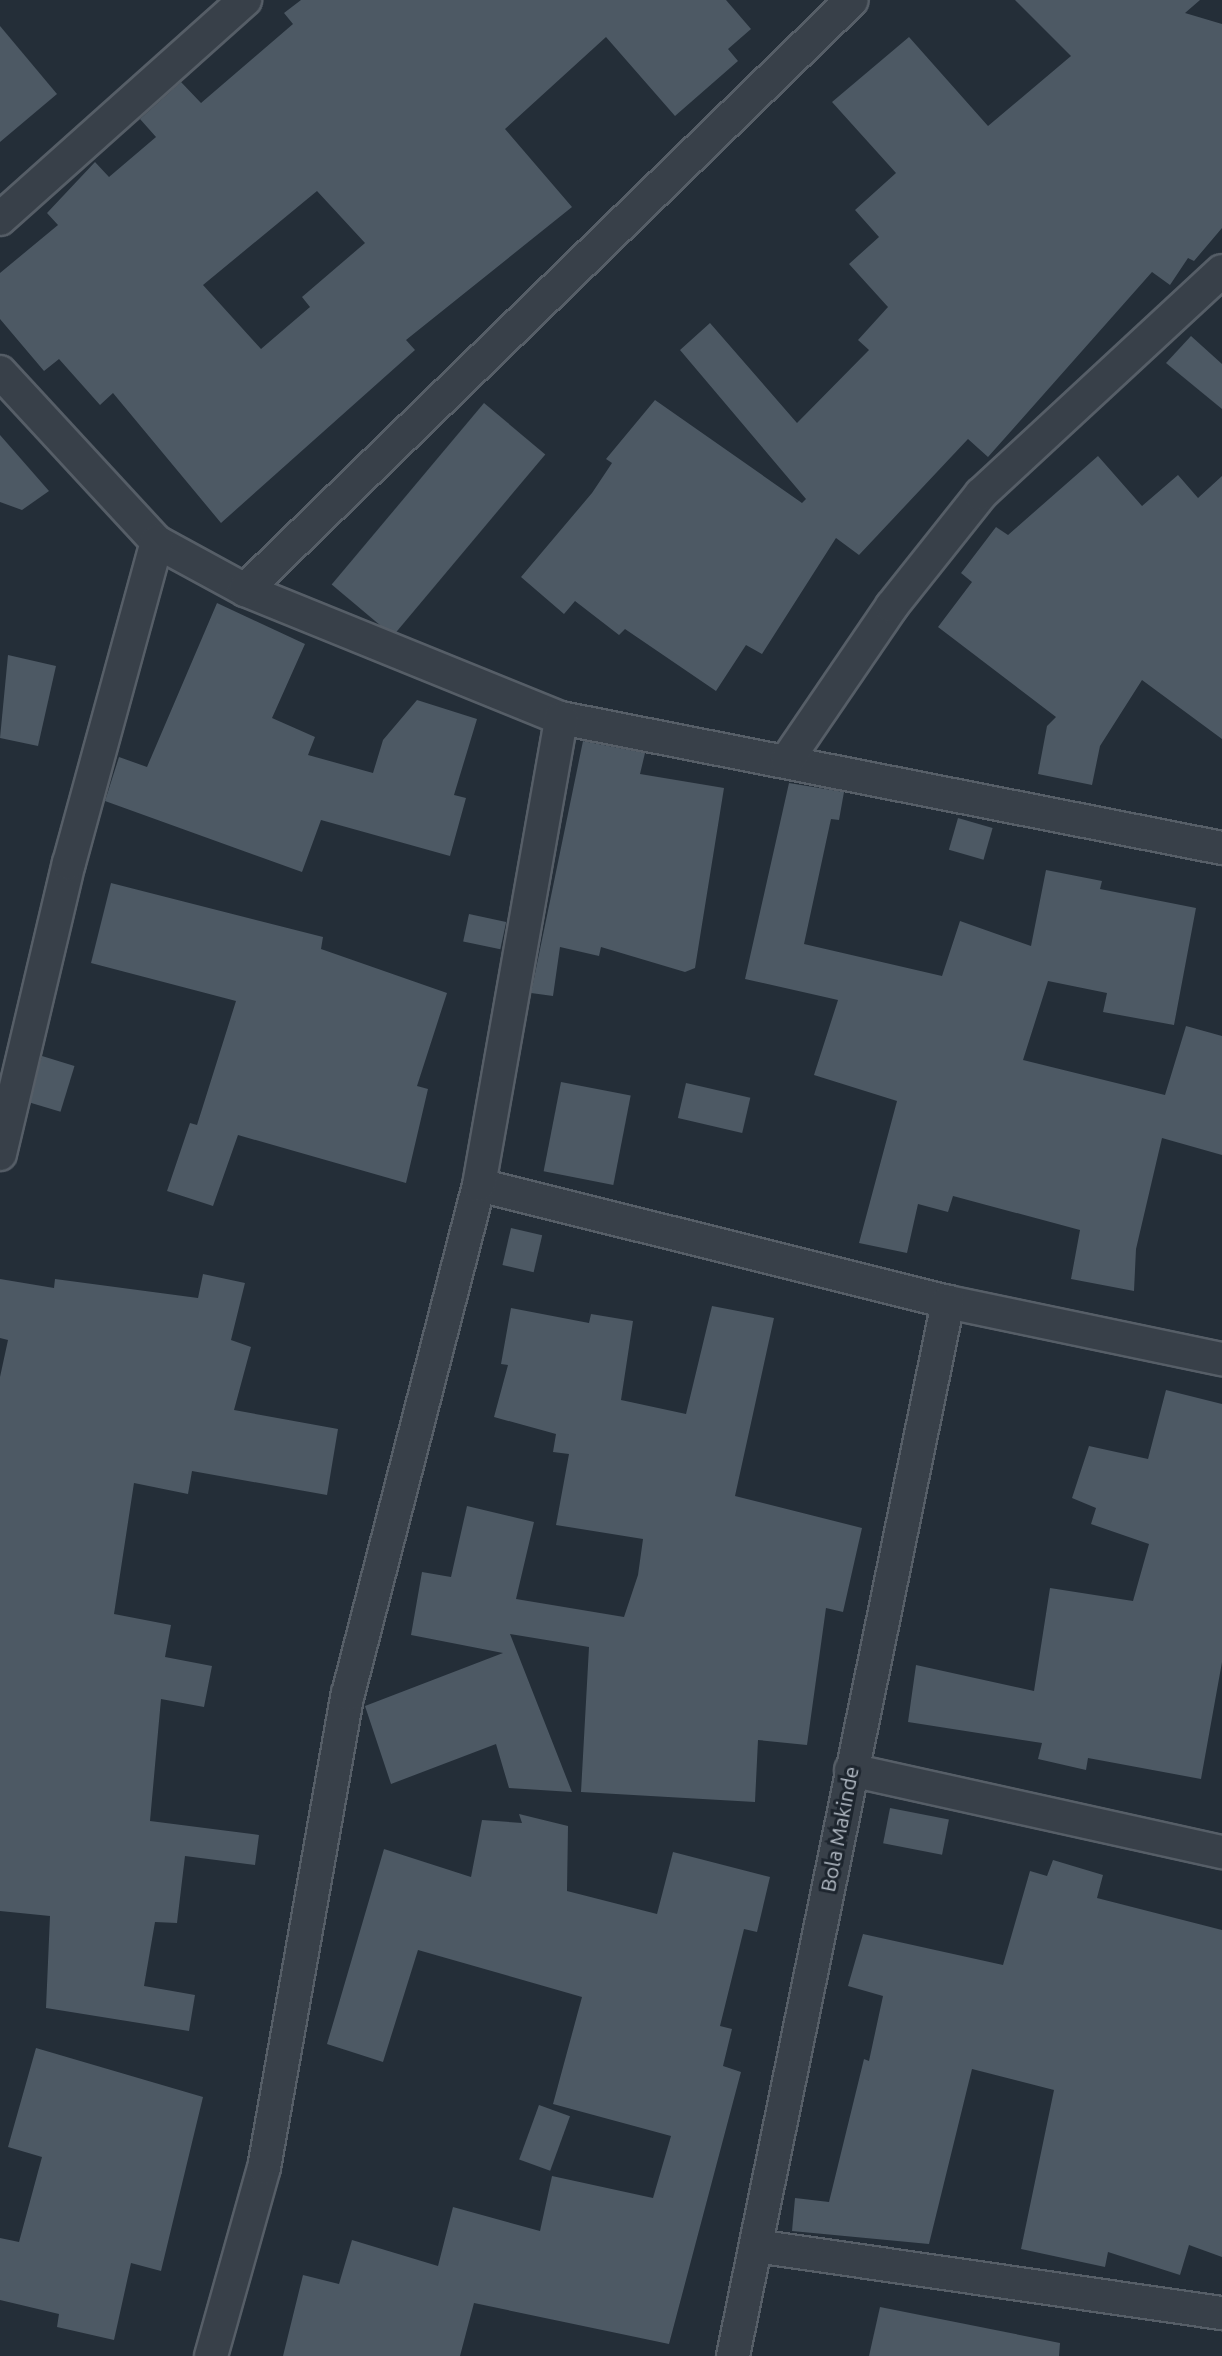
<!DOCTYPE html>
<html>
<head>
<meta charset="utf-8">
<style>
  body { margin:0 }
  #map { position:relative; width:1222px; height:2356px; overflow:hidden; background:#242e38; font-family:Ubuntu,sans-serif }
  div>[style] { position:absolute }
  .building>* { inset:0; background:#4d5964; transform-origin:0 0 }
  .roads { filter:drop-shadow(2px 0 #565e67) drop-shadow(-2px 0 #565e67) drop-shadow(0 2px #565e67) drop-shadow(0 -2px #565e67) }
  .street>* { height:32px; margin:-16px; padding:0 16px; transform-origin:16px; border-radius:16px; background:#384049 }
  span { translate:-50% -50%; white-space:nowrap; text-align:center; line-height:1.15; -webkit-text-stroke:6px #1d252e; paint-order:stroke }
  .street-label { font-size:21px; color:#b3bbc5 }
</style>
</head>
<body>
<div id="map">
  <div class="building">
    <i style="clip-path:polygon(evenodd,301px 0,726px 0,751px 29px,728px 49px,738px 61px,675px 116px,606px 37px,505px 129px,572px 207px,406px 340px,415px 350px,221px 523px,113px 393px,100px 405px,59px 359px,44px 371px,0 319px,0 273px,58px 225px,47px 213px,95px 162px,109px 177px,156px 137px,140px 119px,181px 82px,201px 103px,293px 24px,284px 13px,301px 0,317px 191px,365px 243px,302px 297px,310px 307px,261px 349px,203px 285px,317px 191px)"></i>
    <i style="clip-path:polygon(1015px 0,1200px 0,1185px 13px,1222px 24px,1222px 228px,1194px 261px,1188px 258px,1170px 285px,1152px 272px,988px 457px,968px 439px,859px 555px,836px 538px,762px 654px,746px 645px,716px 691px,625px 629px,619px 635px,575px 601px,564px 614px,521px 577px,592px 493px,612px 463px,606px 459px,655px 400px,802px 503px,806px 499px,680px 350px,710px 323px,797px 423px,869px 350px,858px 340px,888px 307px,849px 264px,879px 237px,855px 210px,896px 173px,832px 102px,909px 37px,988px 126px,1071px 56px)"></i>
    <i style="clip-path:polygon(0 26px,57px 94px,0 142px)"></i>
    <i style="clip-path:polygon(1191px 336px,1222px 364px,1222px 409px,1166px 363px)"></i>
    <i style="left:484px;top:403px;width:80px;height:237px;rotate:40deg"></i>
    <i style="clip-path:polygon(0 435px,49px 491px,22px 510px,0 502px)"></i>
    <i style="clip-path:polygon(1098px 456px,1142px 506px,1178px 475px,1198px 498px,1222px 476px,1222px 739px,1142px 680px,1100px 746px,1092px 785px,1038px 774px,1047px 726px,1056px 717px,938px 627px,972px 582px,961px 573px,996px 527px,1008px 535px)"></i>
    <i style="clip-path:polygon(217px 603px,305px 644px,272px 718px,315px 737px,308px 755px,373px 773px,383px 740px,417px 700px,477px 719px,454px 795px,466px 798px,450px 856px,321px 820px,302px 872px,105px 801px,119px 757px,147px 767px)"></i>
    <i style="clip-path:polygon(8px 655px,56px 666px,38px 746px,0 738px)"></i>
    <i style="clip-path:polygon(583px 741px,645px 753px,640px 774px,724px 788px,695px 968px,685px 972px,601px 947px,599px 956px,560px 947px,553px 996px,531px 993px)"></i>
    <i style="clip-path:polygon(789px 783px,844px 792px,839px 820px,831px 819px,804px 944px,942px 976px,960px 921px,1031px 946px,1046px 870px,1102px 881px,1100px 889px,1196px 908px,1174px 1025px,1103px 1012px,1107px 993px,1048px 981px,1023px 1060px,1165px 1095px,1186px 1026px,1222px 1036px,1222px 1155px,1162px 1138px,1136px 1249px,1134px 1291px,1071px 1279px,1080px 1230px,953px 1196px,948px 1212px,918px 1204px,907px 1253px,859px 1243px,897px 1101px,814px 1075px,838px 1000px,745px 979px)"></i>
    <i style="left:958px;top:818px;width:36px;height:33px;rotate:16deg"></i>
    <i style="clip-path:polygon(111px 883px,323px 937px,321px 949px,447px 993px,417px 1086px,428px 1089px,406px 1183px,238px 1135px,213px 1206px,167px 1191px,190px 1123px,197px 1125px,236px 1001px,91px 963px)"></i>
    <i style="left:469px;top:914px;width:38px;height:28px;rotate:12deg"></i>
    <i style="left:42px;top:1056px;width:34px;height:48px;rotate:17deg"></i>
    <i style="left:561px;top:1082px;width:71px;height:91px;rotate:11deg"></i>
    <i style="left:686px;top:1083px;width:66px;height:36px;rotate:13deg"></i>
    <i style="left:511px;top:1228px;width:32px;height:38px;rotate:13deg"></i>
    <i style="clip-path:polygon(203px 1274px,245px 1283px,231px 1340px,251px 1347px,234px 1410px,338px 1429px,327px 1495px,192px 1471px,188px 1494px,134px 1483px,114px 1614px,171px 1625px,165px 1657px,212px 1666px,204px 1707px,161px 1699px,150px 1821px,259px 1835px,255px 1865px,185px 1856px,177px 1923px,155px 1922px,144px 1986px,195px 1995px,189px 2031px,46px 2008px,50px 1916px,0 1911px,0 1377px,8px 1340px,0 1338px,0 1279px,54px 1288px,55px 1279px,198px 1298px)"></i>
    <i style="clip-path:polygon(712px 1306px,774px 1318px,735px 1496px,862px 1528px,843px 1612px,826px 1608px,807px 1745px,758px 1740px,755px 1802px,581px 1792px,589px 1647px,510px 1634px,572px 1792px,509px 1788px,496px 1744px,391px 1784px,365px 1706px,503px 1653px,411px 1635px,422px 1572px,451px 1577px,467px 1506px,534px 1522px,516px 1599px,624px 1617px,638px 1575px,643px 1539px,556px 1525px,569px 1454px,553px 1452px,556px 1434px,494px 1417px,508px 1365px,501px 1364px,511px 1308px,589px 1323px,591px 1314px,633px 1321px,621px 1400px,686px 1414px)"></i>
    <i style="clip-path:polygon(1166px 1390px,1222px 1404px,1222px 1662px,1201px 1779px,1088px 1758px,1086px 1770px,1038px 1759px,1042px 1743px,908px 1722px,916px 1665px,1034px 1691px,1050px 1588px,1133px 1601px,1149px 1544px,1091px 1524px,1096px 1508px,1072px 1498px,1089px 1446px,1148px 1459px)"></i>
    <i style="left:890px;top:1808px;width:60px;height:36px;rotate:11deg"></i>
    <i style="clip-path:polygon(519px 1814px,568px 1826px,567px 1891px,657px 1914px,673px 1852px,770px 1877px,757px 1932px,744px 1929px,720px 2026px,732px 2029px,723px 2066px,741px 2072px,669px 2344px,474px 2303px,460px 2356px,283px 2356px,303px 2275px,339px 2284px,352px 2240px,438px 2266px,453px 2207px,540px 2231px,552px 2176px,653px 2198px,671px 2136px,553px 2104px,582px 1997px,418px 1950px,383px 2062px,327px 2044px,384px 1849px,471px 1877px,482px 1820px,522px 1823px)"></i>
    <i style="clip-path:polygon(1053px 1860px,1103px 1875px,1097px 1898px,1222px 1930px,1222px 2257px,1189px 2245px,1180px 2275px,1108px 2252px,1105px 2267px,1021px 2249px,1054px 2090px,972px 2069px,929px 2244px,792px 2231px,795px 2198px,829px 2202px,864px 2059px,869px 2061px,883px 1996px,848px 1986px,863px 1934px,1003px 1965px,1030px 1871px,1047px 1876px)"></i>
    <i style="clip-path:polygon(36px 2048px,203px 2097px,161px 2271px,131px 2263px,114px 2340px,57px 2327px,59px 2314px,0 2300px,0 2238px,19px 2242px,42px 2157px,8px 2147px)"></i>
    <i style="left:539px;top:2105px;width:33px;height:58px;rotate:20deg"></i>
    <i style="clip-path:polygon(880px 2307px,1060px 2343px,1059px 2356px,869px 2356px)"></i>
  </div>
  <div class="roads">
    <div class="street">
      <i style="left:0;top:219px;width:329px;rotate:-41.8deg"></i>
      <i style="left:0;top:372px;width:231px;rotate:47.3deg"></i>
      <i style="left:157px;top:542px;width:100px;rotate:28.6deg"></i>
      <i style="left:245px;top:590px;width:341px;rotate:22.1deg"></i>
      <i style="left:561px;top:718px;width:674px;rotate:11.13deg"></i>
      <i style="left:245px;top:590px;width:846px;rotate:-44.19deg"></i>
      <i style="left:787px;top:760px;width:186px;rotate:-55.7deg"></i>
      <i style="left:892px;top:606px;width:143px;rotate:-51.5deg"></i>
      <i style="left:981px;top:494px;width:328px;rotate:-42.8deg"></i>
      <i style="left:0;top:1154px;width:299px;rotate:-76.7deg"></i>
      <i style="left:69px;top:863px;width:333px;rotate:-74.7deg"></i>
      <i style="left:479px;top:1185px;width:483px;rotate:14deg"></i>
      <i style="left:948px;top:1302px;width:280px;rotate:11.8deg"></i>
      <i style="left:851px;top:1770px;width:380px;rotate:12.5deg"></i>
      <i style="left:756px;top:2246px;width:471px;rotate:8.2deg"></i>
      <i style="left:211px;top:2356px;width:195px;rotate:-74.3deg"></i>
      <i style="left:264px;top:2168px;width:481px;rotate:-80deg"></i>
      <i style="left:348px;top:1694px;width:526px;rotate:-75.57deg"></i>
      <i style="left:479px;top:1185px;width:474px;rotate:-80deg"></i>
      <i style="left:733px;top:2356px;width:1076px;rotate:-78.47deg"></i>
    </div>
  </div>
  <div class="street-label">
    <span style="left:839px;top:1829px;rotate:-79deg">Bola Makinde</span>
  </div>
</div>
</body>
</html>
